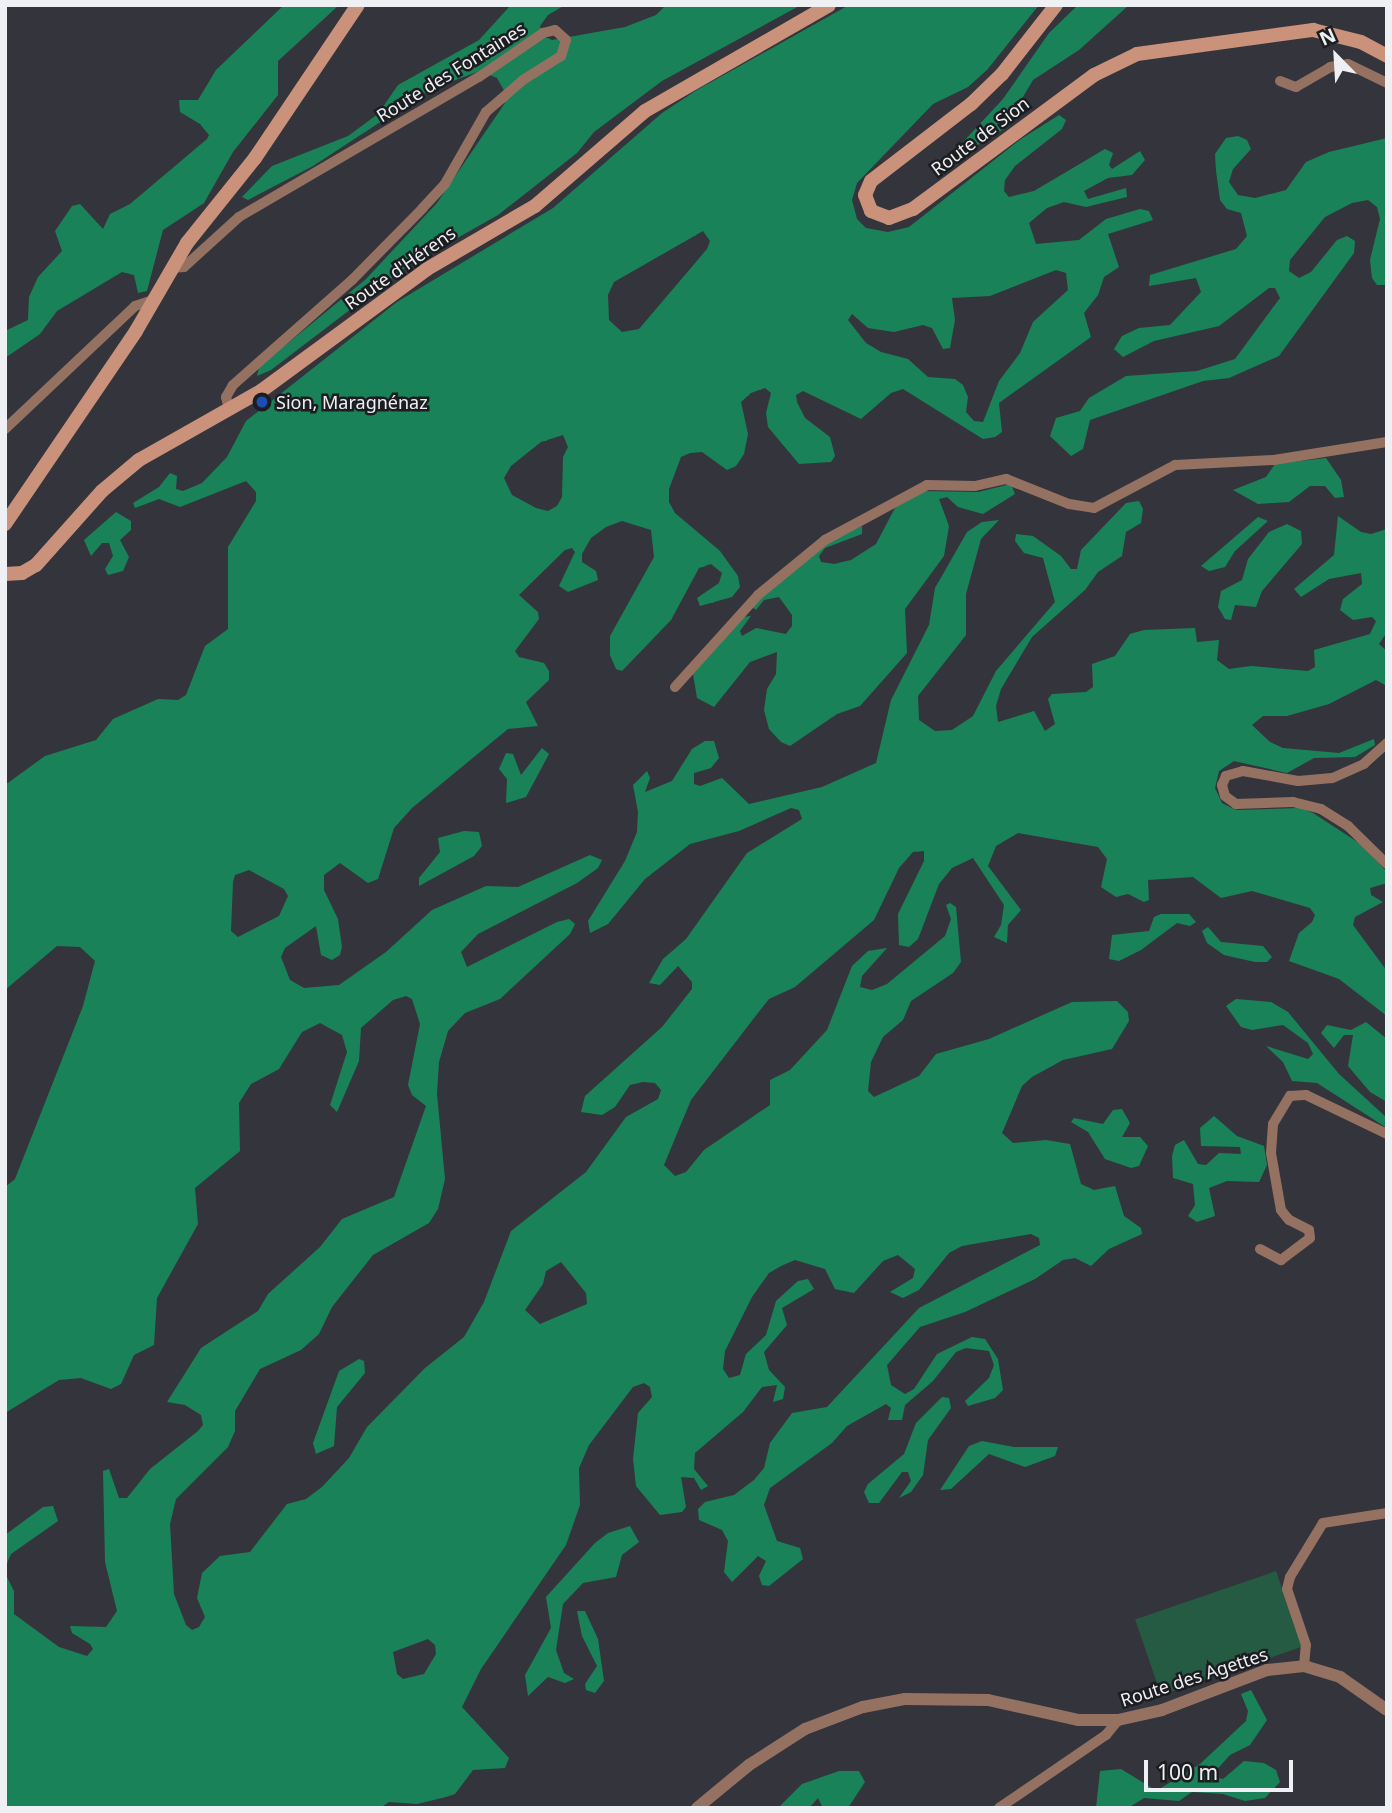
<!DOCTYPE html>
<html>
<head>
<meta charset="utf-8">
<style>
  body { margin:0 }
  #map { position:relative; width:1392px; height:1813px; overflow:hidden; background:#34353c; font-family:"Noto Sans",sans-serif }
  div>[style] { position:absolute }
  .green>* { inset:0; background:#255b42; transform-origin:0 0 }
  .forest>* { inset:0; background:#1a8258 }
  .minor>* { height:10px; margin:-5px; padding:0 5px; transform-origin:5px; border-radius:5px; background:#957162 }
  .tertiary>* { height:12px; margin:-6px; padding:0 6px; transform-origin:6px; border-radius:6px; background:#957162 }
  .secondary>* { height:14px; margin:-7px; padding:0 7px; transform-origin:7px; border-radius:7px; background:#ca927a }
  .dots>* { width:19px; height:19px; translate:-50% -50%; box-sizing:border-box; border:4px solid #1c1d20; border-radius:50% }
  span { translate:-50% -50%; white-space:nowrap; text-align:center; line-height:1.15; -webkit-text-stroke:5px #1c1d20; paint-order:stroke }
  .street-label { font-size:18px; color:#eff0f4 }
  .poi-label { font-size:18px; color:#eff0f4 }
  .left { translate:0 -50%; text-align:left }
  .frame { position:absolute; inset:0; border:7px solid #eff0f4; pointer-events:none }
  .north { position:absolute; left:1301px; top:21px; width:70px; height:70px; -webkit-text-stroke:5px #1c1d20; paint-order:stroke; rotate:336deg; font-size:19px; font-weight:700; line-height:28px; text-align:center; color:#eff0f4 }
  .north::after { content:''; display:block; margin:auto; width:24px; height:32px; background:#eff0f4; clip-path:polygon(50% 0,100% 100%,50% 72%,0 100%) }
  .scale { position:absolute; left:1144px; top:1760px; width:149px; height:32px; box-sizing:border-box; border:4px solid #eff0f4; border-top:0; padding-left:9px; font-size:21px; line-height:24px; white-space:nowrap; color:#eff0f4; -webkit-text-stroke:5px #1c1d20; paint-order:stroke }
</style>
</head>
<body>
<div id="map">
  <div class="green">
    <i style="left:1276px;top:1571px;width:80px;height:149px;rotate:71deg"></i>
  </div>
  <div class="forest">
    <i style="clip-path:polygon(284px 5px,339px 5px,278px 61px,278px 95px,233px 152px,204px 203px,163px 230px,147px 291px,138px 293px,134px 275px,122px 272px,57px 311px,40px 334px,5px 358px,5px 331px,28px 320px,29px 297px,38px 277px,62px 251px,55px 231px,72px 206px,80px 204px,103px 229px,110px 214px,130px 204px,207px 139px,209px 135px,200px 124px,180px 112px,179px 100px,198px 100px,216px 70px)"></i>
    <i style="clip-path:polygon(511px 5px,565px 5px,548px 15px,540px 26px,543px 36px,552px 40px,625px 27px,656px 15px,666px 5px,801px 5px,662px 81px,594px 132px,577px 153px,498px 215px,406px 267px,271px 370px,257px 376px,259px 367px,366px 279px,437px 203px,505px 103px,505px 92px,497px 78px,480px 71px,431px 89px,313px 166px,248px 200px,242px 197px,272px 166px,348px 136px,378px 114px,398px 85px,479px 40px)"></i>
    <i style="clip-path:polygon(evenodd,849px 5px,1039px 5px,987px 70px,968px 87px,933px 104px,857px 183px,852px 200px,857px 219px,866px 228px,888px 232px,909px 227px,1021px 139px,1059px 115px,1066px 120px,1062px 129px,1015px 166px,1005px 180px,1004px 191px,1009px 197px,1034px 191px,1105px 149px,1113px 153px,1109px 165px,1112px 169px,1140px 151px,1145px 160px,1132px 175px,1108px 178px,1084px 191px,1088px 199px,1126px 188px,1127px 197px,1086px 207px,1064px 202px,1047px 208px,1029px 223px,1036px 244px,1079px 240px,1106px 219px,1140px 209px,1149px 211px,1153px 220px,1108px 234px,1119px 267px,1104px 277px,1098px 295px,1084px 313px,1091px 337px,999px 403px,1002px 432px,995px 437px,983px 439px,903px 389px,891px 393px,861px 419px,803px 391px,796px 395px,797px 402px,805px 418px,830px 437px,835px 456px,831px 462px,799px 464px,768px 427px,766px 413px,771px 393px,765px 388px,751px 393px,741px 402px,748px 434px,744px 454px,736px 466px,727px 470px,702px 452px,690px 453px,681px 457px,669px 489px,669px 502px,675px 513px,720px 551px,738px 576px,740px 587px,732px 597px,700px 606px,697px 598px,719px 583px,722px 573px,711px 564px,699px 568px,671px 620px,622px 671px,616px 669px,610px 655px,610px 636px,654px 557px,651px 530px,622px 521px,606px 527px,591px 538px,582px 554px,582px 562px,596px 571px,598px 580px,568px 592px,559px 586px,575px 552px,572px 548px,565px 550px,519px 595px,538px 612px,539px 619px,515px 651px,519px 657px,544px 663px,549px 671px,549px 680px,526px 702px,538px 726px,508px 729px,412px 808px,394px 828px,378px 879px,368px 883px,340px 863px,324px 875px,324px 890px,338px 919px,342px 947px,340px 955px,332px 960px,321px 955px,316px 926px,285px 948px,281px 957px,290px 980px,304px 988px,339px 985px,386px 952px,432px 910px,486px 886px,518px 887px,590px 855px,602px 860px,598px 868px,577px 883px,478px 934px,461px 952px,467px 967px,557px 922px,569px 919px,575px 924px,570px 934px,500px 999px,465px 1013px,448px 1031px,439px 1062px,437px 1094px,445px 1179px,438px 1209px,429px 1223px,373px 1255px,332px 1307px,319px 1334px,301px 1350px,260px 1369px,235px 1411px,235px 1431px,228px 1447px,176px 1499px,170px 1524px,174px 1594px,186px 1625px,192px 1630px,199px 1627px,205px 1617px,197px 1598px,202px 1573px,220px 1556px,250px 1552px,287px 1504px,306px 1499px,322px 1487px,349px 1458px,367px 1427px,425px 1368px,464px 1337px,484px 1302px,511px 1231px,586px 1172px,626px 1117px,658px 1099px,661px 1090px,655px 1083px,643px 1082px,630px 1085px,615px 1107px,602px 1115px,581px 1112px,585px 1096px,662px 1027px,692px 989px,692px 982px,678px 966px,660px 985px,649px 983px,663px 959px,686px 939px,747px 853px,802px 819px,799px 810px,791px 808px,739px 831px,690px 844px,645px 879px,608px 924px,590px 933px,588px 921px,625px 861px,637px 832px,638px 812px,633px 785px,647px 771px,650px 778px,645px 792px,672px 781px,692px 749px,705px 741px,714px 741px,719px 758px,711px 768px,694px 773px,694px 784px,700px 786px,722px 778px,749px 804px,822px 787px,876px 763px,891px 700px,929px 625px,935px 588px,967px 532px,982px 522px,999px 520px,981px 539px,966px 594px,966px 635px,918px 696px,919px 720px,935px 731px,952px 730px,973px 716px,996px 671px,1055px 602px,1043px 558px,1024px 553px,1015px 541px,1016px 534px,1033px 536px,1061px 556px,1071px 569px,1077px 569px,1081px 550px,1126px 503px,1139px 501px,1143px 509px,1141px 523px,1126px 532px,1122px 556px,1098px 572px,1085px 590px,1032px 637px,1001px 689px,996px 706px,998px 722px,1034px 711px,1045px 731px,1055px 724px,1048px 699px,1052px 694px,1086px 692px,1093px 687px,1092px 664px,1115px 656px,1130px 634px,1144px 630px,1195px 628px,1197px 642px,1219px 640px,1217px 660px,1229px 669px,1251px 666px,1308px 671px,1315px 667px,1314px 650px,1370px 634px,1376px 621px,1372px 617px,1353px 620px,1340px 610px,1343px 599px,1362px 584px,1361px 573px,1329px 579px,1301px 597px,1294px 589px,1334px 555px,1338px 516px,1361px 532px,1371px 534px,1387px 529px,1387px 632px,1379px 644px,1387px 651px,1387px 686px,1376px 680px,1329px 704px,1287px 716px,1263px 716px,1252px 725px,1270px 742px,1283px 748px,1339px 753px,1374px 739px,1375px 745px,1355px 757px,1314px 758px,1287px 773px,1234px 761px,1219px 771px,1215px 788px,1222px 803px,1236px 810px,1300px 808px,1313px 813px,1362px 845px,1387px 872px,1387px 883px,1370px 888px,1371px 895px,1383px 902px,1355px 917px,1353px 925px,1387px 971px,1387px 1016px,1339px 979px,1289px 961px,1299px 933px,1312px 922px,1315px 915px,1310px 908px,1252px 891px,1221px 898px,1193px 877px,1148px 880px,1149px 900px,1144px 902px,1128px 894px,1116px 897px,1101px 887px,1107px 859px,1098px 847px,1018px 833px,996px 846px,988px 866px,1021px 910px,1008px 925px,1007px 943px,994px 937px,1001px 925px,1004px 905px,973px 858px,952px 868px,939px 884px,918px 939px,909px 947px,899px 945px,898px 914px,924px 861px,924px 851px,913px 852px,899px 868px,874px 920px,795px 987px,769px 999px,761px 1009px,691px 1100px,664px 1165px,675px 1176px,686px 1172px,704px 1150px,770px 1105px,770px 1080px,790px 1070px,827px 1030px,852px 966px,868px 951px,887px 948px,862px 976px,860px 987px,872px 990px,887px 984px,945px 936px,951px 919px,946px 905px,950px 903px,956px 907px,961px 962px,953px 973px,911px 1001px,903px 1020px,883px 1037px,871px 1062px,868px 1091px,874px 1097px,919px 1076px,936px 1054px,989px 1039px,1072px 1002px,1117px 1001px,1128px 1012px,1129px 1021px,1112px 1049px,1063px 1060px,1032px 1077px,1022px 1086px,1002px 1133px,1013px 1143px,1046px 1140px,1070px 1144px,1081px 1184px,1094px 1190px,1115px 1186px,1124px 1216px,1141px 1228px,1142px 1234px,1109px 1249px,1091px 1266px,1075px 1258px,1063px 1260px,1035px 1279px,965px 1312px,920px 1327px,887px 1365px,891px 1385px,905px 1394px,914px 1389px,937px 1354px,972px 1337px,985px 1339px,998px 1359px,1003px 1390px,995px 1398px,968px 1406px,965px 1401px,989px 1378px,994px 1365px,989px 1351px,966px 1348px,956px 1352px,933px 1381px,905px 1405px,902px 1420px,888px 1420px,891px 1408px,886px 1404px,847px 1426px,832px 1443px,770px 1488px,764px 1505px,777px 1541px,800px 1548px,803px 1559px,769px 1586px,762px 1585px,759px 1576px,766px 1561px,758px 1556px,732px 1582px,724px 1572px,728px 1541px,722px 1530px,699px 1520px,698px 1509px,705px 1502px,734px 1495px,754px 1480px,764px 1468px,770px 1443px,792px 1413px,827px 1407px,919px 1308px,1040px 1245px,1039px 1238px,1031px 1234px,962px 1246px,949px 1253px,919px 1290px,903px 1298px,890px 1292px,913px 1278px,915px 1269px,898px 1255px,883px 1261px,854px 1293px,835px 1289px,825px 1269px,795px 1260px,781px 1266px,769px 1273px,752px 1297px,725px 1351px,723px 1369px,729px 1378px,740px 1375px,746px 1354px,766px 1335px,776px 1301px,798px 1281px,808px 1279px,814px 1289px,782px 1308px,787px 1325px,764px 1352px,769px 1370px,785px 1387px,783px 1399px,773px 1402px,777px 1385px,762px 1387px,743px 1412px,695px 1453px,694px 1469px,708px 1486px,701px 1490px,694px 1478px,681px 1477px,686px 1507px,682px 1512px,660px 1515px,636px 1486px,633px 1459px,638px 1413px,652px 1397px,650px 1387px,644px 1383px,633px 1387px,589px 1445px,579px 1468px,580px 1505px,566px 1545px,481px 1669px,462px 1707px,509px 1758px,505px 1768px,473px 1770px,455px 1794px,446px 1797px,417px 1804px,389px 1802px,380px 1808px,5px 1808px,5px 1573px,14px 1591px,14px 1614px,59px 1647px,87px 1656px,93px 1649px,90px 1644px,72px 1633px,70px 1626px,106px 1627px,117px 1611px,105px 1562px,103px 1471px,109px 1469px,119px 1498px,127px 1498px,150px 1469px,198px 1431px,203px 1425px,201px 1415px,185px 1405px,167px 1402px,201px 1348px,258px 1311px,268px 1294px,320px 1247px,342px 1219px,394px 1197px,426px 1106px,412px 1095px,408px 1085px,420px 1024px,412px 999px,406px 996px,393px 1000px,361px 1028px,359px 1061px,337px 1112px,330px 1105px,347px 1052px,342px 1035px,320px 1023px,302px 1032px,279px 1069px,251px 1084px,239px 1103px,240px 1151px,195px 1188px,198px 1224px,157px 1298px,154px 1345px,134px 1355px,121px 1384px,111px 1389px,81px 1378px,59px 1380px,5px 1413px,5px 1187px,15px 1179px,83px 1006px,95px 961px,80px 947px,57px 946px,5px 990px,5px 785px,45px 756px,96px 740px,113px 719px,158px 699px,178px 700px,186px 695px,205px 646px,228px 629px,228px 547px,256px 501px,256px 492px,246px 481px,180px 507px,159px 499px,135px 508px,133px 503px,159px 487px,170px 473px,177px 476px,176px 489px,183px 491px,202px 483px,227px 457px,246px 421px,397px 302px,553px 208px,662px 113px,697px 90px,849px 5px,703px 231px,710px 241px,707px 249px,639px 329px,622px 332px,609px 320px,608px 295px,614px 282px,703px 231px,849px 5px,1056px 270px,1066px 273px,1068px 290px,1033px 322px,1020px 353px,999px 381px,983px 422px,974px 421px,966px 412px,968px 397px,963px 385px,955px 379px,928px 377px,908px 359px,881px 352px,866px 343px,848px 320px,852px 314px,868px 328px,894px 332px,923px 325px,932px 328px,943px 349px,950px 348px,955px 320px,952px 298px,990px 296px,1056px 270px,849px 5px,563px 435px,568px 447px,563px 457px,562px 497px,557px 506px,548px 511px,536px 508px,512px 495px,504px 478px,511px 466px,541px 442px,563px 435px,849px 5px,249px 870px,284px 889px,288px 896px,279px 916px,238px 937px,231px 931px,233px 882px,235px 875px,249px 870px,849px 5px,561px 1262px,586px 1293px,587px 1304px,540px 1324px,525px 1310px,543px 1284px,546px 1271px,561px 1262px,849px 5px,428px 1639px,435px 1645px,436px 1654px,424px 1674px,403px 1679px,397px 1674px,393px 1652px,428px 1639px)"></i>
    <i style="clip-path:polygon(1078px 5px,1129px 5px,1079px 50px,1033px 80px,1004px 129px,974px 147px,962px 143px,1003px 99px,1049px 33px)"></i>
    <i style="clip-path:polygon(1238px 136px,1247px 140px,1251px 149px,1233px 169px,1229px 182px,1238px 195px,1255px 198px,1286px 190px,1306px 162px,1329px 152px,1387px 138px,1387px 285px,1377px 285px,1372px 278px,1370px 260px,1380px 219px,1377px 207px,1368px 200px,1352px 203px,1325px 217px,1290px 260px,1289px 271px,1299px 278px,1311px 272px,1337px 240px,1347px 236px,1355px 241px,1354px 253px,1279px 356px,1229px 378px,1203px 381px,1090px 420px,1083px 449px,1071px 456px,1050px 436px,1056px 418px,1080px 411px,1089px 398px,1126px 376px,1197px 371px,1235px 359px,1280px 298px,1275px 288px,1269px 288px,1219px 326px,1154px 341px,1123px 357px,1114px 349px,1122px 336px,1139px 328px,1170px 325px,1201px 292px,1196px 278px,1149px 286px,1150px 275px,1236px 249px,1247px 236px,1241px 213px,1227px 209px,1220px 200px,1216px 171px,1215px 154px,1226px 138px)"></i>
    <i style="clip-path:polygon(1326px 458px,1341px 480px,1344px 497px,1335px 498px,1325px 486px,1310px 486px,1289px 502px,1258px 504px,1233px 490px,1266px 477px,1275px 464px)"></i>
    <i style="clip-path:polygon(1011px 484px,1015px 494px,983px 514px,958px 507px,947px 497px,939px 499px,949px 526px,944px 556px,905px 609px,907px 653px,860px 706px,837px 714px,790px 746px,781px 742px,769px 729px,764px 710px,767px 689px,776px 674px,777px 652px,750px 662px,714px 707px,697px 698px,693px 674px,743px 617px,751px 616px,740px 631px,742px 636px,756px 628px,786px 634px,792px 626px,792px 615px,779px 597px,764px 600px,756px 610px,752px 607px,801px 554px,862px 526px,862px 534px,825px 548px,819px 556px,821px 562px,834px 564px,851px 560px,876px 544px,895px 508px,924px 491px,978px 492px)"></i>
    <i style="clip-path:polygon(116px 512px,131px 521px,131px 530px,120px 540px,129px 557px,123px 571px,108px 575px,105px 569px,113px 556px,109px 543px,102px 543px,91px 556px,84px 540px)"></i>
    <i style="clip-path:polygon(1258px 517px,1268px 521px,1235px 551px,1225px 567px,1209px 571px,1201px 566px)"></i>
    <i style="clip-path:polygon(1287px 524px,1301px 531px,1302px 544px,1262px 591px,1256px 607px,1235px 605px,1231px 620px,1225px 619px,1218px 607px,1221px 591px,1242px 580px,1248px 559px,1269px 532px)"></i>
    <i style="clip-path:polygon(542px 748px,549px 754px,526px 797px,506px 803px,507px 779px,499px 769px,506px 753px,513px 754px,521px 775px)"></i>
    <i style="clip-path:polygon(464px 831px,479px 832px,482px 846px,474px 856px,419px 886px,419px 878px,440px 852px,438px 838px)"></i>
    <i style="clip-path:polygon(1161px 914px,1189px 914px,1196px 922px,1190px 926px,1177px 923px,1141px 950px,1119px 961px,1109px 959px,1112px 935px,1149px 931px,1154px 917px)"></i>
    <i style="clip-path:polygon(1208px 927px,1221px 942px,1263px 946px,1272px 957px,1267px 962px,1255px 962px,1224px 955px,1207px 943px,1202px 931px)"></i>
    <i style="clip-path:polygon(1236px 999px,1271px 1002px,1288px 1012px,1339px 1074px,1387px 1118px,1387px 1128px,1317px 1083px,1292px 1081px,1283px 1062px,1266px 1046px,1308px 1059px,1313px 1054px,1308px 1043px,1283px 1025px,1252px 1030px,1241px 1027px,1226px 1006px)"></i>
    <i style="clip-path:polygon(1366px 1022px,1387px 1039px,1387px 1102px,1370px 1092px,1348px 1066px,1353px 1035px,1344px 1035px,1334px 1048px,1321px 1033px,1327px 1025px,1351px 1030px)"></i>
    <i style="clip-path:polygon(1122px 1109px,1130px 1123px,1122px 1137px,1140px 1137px,1148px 1146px,1139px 1166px,1131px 1168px,1105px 1159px,1088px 1132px,1071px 1122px,1074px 1118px,1103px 1124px,1113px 1110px)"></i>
    <i style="clip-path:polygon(1214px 1116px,1237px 1136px,1264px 1146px,1267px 1165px,1259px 1182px,1227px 1181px,1209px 1188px,1215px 1216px,1197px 1222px,1188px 1216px,1195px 1205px,1193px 1184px,1173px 1178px,1172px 1156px,1175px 1145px,1184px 1140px,1198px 1164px,1206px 1165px,1219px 1153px,1241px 1154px,1240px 1147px,1201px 1146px,1200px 1128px)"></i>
    <i style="clip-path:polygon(359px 1359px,364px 1361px,365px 1373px,337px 1407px,334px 1446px,316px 1454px,313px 1443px,339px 1371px)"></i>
    <i style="clip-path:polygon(942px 1397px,949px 1398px,951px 1408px,928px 1440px,923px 1475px,911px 1492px,899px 1498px,911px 1481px,908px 1472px,902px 1472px,879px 1503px,869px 1503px,864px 1492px,868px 1484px,904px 1454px,916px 1423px)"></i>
    <i style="clip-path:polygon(982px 1441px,1014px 1447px,1058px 1447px,1055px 1456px,1025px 1467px,989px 1454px,951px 1489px,940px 1490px,969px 1446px)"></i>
    <i style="clip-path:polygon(53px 1506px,58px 1521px,11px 1554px,5px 1568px,5px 1535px,43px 1507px)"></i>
    <i style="clip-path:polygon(630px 1526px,639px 1542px,622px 1555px,616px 1577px,583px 1583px,563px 1604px,556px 1650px,564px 1673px,574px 1679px,565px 1683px,548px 1677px,528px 1696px,525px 1675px,551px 1628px,546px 1597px,595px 1543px,608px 1533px)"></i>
    <i style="clip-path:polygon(577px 1611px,585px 1611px,598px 1639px,604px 1681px,595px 1693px,586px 1690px,585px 1684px,597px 1666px,582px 1636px)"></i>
    <i style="clip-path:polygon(1251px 1690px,1267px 1720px,1250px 1745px,1230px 1755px,1211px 1776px,1223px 1779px,1244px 1761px,1264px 1763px,1276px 1770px,1280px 1782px,1265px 1798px,1245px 1801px,1223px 1794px,1192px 1792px,1179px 1801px,1144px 1798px,1128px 1808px,1096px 1808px,1100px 1771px,1121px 1769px,1152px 1788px,1161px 1788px,1200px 1764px,1246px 1721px,1248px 1711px,1241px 1694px)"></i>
    <i style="clip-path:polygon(839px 1771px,859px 1771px,865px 1782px,848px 1808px,823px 1808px,818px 1798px,809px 1808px,778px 1808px,802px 1784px)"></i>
  </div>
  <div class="minor">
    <i style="left:1280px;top:81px;width:17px;rotate:21deg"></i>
    <i style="left:1296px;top:87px;width:39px;rotate:-30deg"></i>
    <i style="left:1330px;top:67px;width:18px;rotate:-9deg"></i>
    <i style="left:1348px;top:64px;width:43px;rotate:26deg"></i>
    <i style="left:171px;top:268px;width:13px;rotate:-4deg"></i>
    <i style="left:184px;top:267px;width:74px;rotate:-42.3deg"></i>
    <i style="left:239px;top:217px;width:278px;rotate:-30.3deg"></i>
    <i style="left:479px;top:77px;width:78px;rotate:-34.5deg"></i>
    <i style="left:543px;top:33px;width:12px;rotate:-14deg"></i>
    <i style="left:555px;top:30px;width:15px;rotate:42deg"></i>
    <i style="left:566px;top:40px;width:17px;rotate:107deg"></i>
    <i style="left:561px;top:56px;width:45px;rotate:147.7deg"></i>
    <i style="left:523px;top:80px;width:49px;rotate:139.1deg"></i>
    <i style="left:486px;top:112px;width:83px;rotate:119.7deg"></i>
    <i style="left:445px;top:184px;width:33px;rotate:133deg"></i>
    <i style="left:423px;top:208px;width:101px;rotate:134.6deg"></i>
    <i style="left:352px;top:280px;width:159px;rotate:138.6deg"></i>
    <i style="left:233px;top:385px;width:14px;rotate:120deg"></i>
    <i style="left:226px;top:397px;width:12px;rotate:76deg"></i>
    <i style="left:5px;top:429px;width:179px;rotate:-43.4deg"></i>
    <i style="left:135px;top:306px;width:20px;rotate:-18deg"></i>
    <i style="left:675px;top:687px;width:124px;rotate:-47.9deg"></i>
    <i style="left:758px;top:595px;width:87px;rotate:-39.4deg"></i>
    <i style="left:825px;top:540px;width:116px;rotate:-28.3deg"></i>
    <i style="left:927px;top:485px;width:48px;rotate:1.2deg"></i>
    <i style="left:975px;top:486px;width:32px;rotate:-13deg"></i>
    <i style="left:1006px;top:479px;width:68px;rotate:21.6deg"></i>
    <i style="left:1069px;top:504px;width:25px;rotate:9deg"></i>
    <i style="left:1094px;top:508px;width:92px;rotate:-28deg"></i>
    <i style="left:1175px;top:465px;width:99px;rotate:-2.9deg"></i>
    <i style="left:1274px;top:460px;width:114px;rotate:-9.1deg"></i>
    <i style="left:1387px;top:743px;width:31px;rotate:138deg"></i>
    <i style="left:1364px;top:764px;width:35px;rotate:156deg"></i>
    <i style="left:1332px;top:778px;width:34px;rotate:175deg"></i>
    <i style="left:1298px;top:781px;width:56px;rotate:-169.7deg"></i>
    <i style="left:1243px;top:771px;width:18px;rotate:164deg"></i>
    <i style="left:1226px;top:776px;width:10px;rotate:114deg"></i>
    <i style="left:1222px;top:785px;width:11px;rotate:75deg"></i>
    <i style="left:1225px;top:796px;width:14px;rotate:36deg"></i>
    <i style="left:1236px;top:804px;width:57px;rotate:-2deg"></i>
    <i style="left:1293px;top:802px;width:29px;rotate:14deg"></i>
    <i style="left:1321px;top:809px;width:32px;rotate:32deg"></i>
    <i style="left:1348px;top:826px;width:54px;rotate:44.3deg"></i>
    <i style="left:1260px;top:1249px;width:24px;rotate:28deg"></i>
    <i style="left:1281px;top:1260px;width:36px;rotate:-37deg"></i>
    <i style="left:1310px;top:1238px;width:8px;rotate:-97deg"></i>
    <i style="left:1309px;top:1230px;width:22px;rotate:-153deg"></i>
    <i style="left:1289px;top:1220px;width:13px;rotate:-129deg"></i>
    <i style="left:1281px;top:1210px;width:58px;rotate:-100deg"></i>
    <i style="left:1271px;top:1153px;width:29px;rotate:-86deg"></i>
    <i style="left:1273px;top:1124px;width:33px;rotate:-59deg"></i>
    <i style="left:1290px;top:1096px;width:16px;rotate:-4deg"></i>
    <i style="left:1306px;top:1095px;width:90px;rotate:25.7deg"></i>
    <i style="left:1304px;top:1666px;width:21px;rotate:-85deg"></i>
    <i style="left:1306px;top:1645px;width:59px;rotate:-108.7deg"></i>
    <i style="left:1287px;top:1589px;width:12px;rotate:-76deg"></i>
    <i style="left:1290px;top:1577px;width:63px;rotate:-58.6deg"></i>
    <i style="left:1323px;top:1523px;width:65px;rotate:-8.9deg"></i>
    <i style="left:999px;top:1808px;width:130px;rotate:-34.3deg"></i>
    <i style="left:1106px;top:1735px;width:19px;rotate:-51deg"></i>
  </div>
  <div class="tertiary">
    <i style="left:697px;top:1808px;width:67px;rotate:-39.6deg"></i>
    <i style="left:749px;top:1765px;width:67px;rotate:-32.7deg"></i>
    <i style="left:805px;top:1729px;width:62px;rotate:-20.8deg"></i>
    <i style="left:863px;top:1707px;width:43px;rotate:-10.8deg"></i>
    <i style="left:905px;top:1699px;width:83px;rotate:0.7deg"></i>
    <i style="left:988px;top:1700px;width:92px;rotate:12.5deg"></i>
    <i style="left:1078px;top:1720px;width:40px"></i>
    <i style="left:1118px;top:1720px;width:45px;rotate:-12.8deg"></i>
    <i style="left:1162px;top:1710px;width:112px;rotate:-20.9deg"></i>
    <i style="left:1267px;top:1670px;width:37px;rotate:-6deg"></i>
    <i style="left:1304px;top:1666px;width:38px;rotate:17deg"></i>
    <i style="left:1340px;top:1677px;width:57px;rotate:35.1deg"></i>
  </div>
  <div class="secondary">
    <i style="left:1056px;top:5px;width:88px;rotate:128deg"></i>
    <i style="left:1002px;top:74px;width:43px;rotate:135.9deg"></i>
    <i style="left:971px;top:104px;width:126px;rotate:142.4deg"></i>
    <i style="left:871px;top:181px;width:15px;rotate:113deg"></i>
    <i style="left:865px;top:195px;width:17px;rotate:69deg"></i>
    <i style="left:871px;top:211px;width:19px;rotate:21deg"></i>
    <i style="left:889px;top:218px;width:26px;rotate:-21deg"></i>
    <i style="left:913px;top:209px;width:225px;rotate:-36.5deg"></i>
    <i style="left:1094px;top:75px;width:48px;rotate:-26deg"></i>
    <i style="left:1137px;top:54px;width:178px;rotate:-7.8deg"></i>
    <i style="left:1313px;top:30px;width:49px;rotate:14deg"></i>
    <i style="left:1361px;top:42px;width:30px;rotate:28deg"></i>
    <i style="left:5px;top:524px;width:233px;rotate:-55.8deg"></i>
    <i style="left:136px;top:331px;width:102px;rotate:-59.9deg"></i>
    <i style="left:187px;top:243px;width:109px;rotate:-51.3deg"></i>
    <i style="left:255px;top:158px;width:184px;rotate:-56.1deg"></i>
    <i style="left:5px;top:574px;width:17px;rotate:-3deg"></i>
    <i style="left:22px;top:573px;width:16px;rotate:-30deg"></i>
    <i style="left:36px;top:565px;width:99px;rotate:-48.3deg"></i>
    <i style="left:102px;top:491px;width:48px;rotate:-40deg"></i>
    <i style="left:139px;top:460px;width:140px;rotate:-29.5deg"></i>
    <i style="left:261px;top:391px;width:206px;rotate:-36.3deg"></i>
    <i style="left:427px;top:269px;width:125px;rotate:-30.3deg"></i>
    <i style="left:535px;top:206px;width:145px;rotate:-40.8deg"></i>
    <i style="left:645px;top:111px;width:212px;rotate:-29.9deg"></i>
  </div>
  <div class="dots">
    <i style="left:262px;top:402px;background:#1a4fb4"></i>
  </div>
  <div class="street-label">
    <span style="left:451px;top:72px;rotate:-32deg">Route des Fontaines</span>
    <span style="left:980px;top:136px;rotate:-37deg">Route de Sion</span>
    <span style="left:400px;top:268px;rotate:-35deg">Route d'Hérens</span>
    <span style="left:1194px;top:1677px;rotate:-18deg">Route des Agettes</span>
  </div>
  <div class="poi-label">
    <span class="left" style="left:276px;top:402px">Sion, Maragnénaz</span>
  </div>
  <div class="frame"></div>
  <div class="north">N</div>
  <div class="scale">100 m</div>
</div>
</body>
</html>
